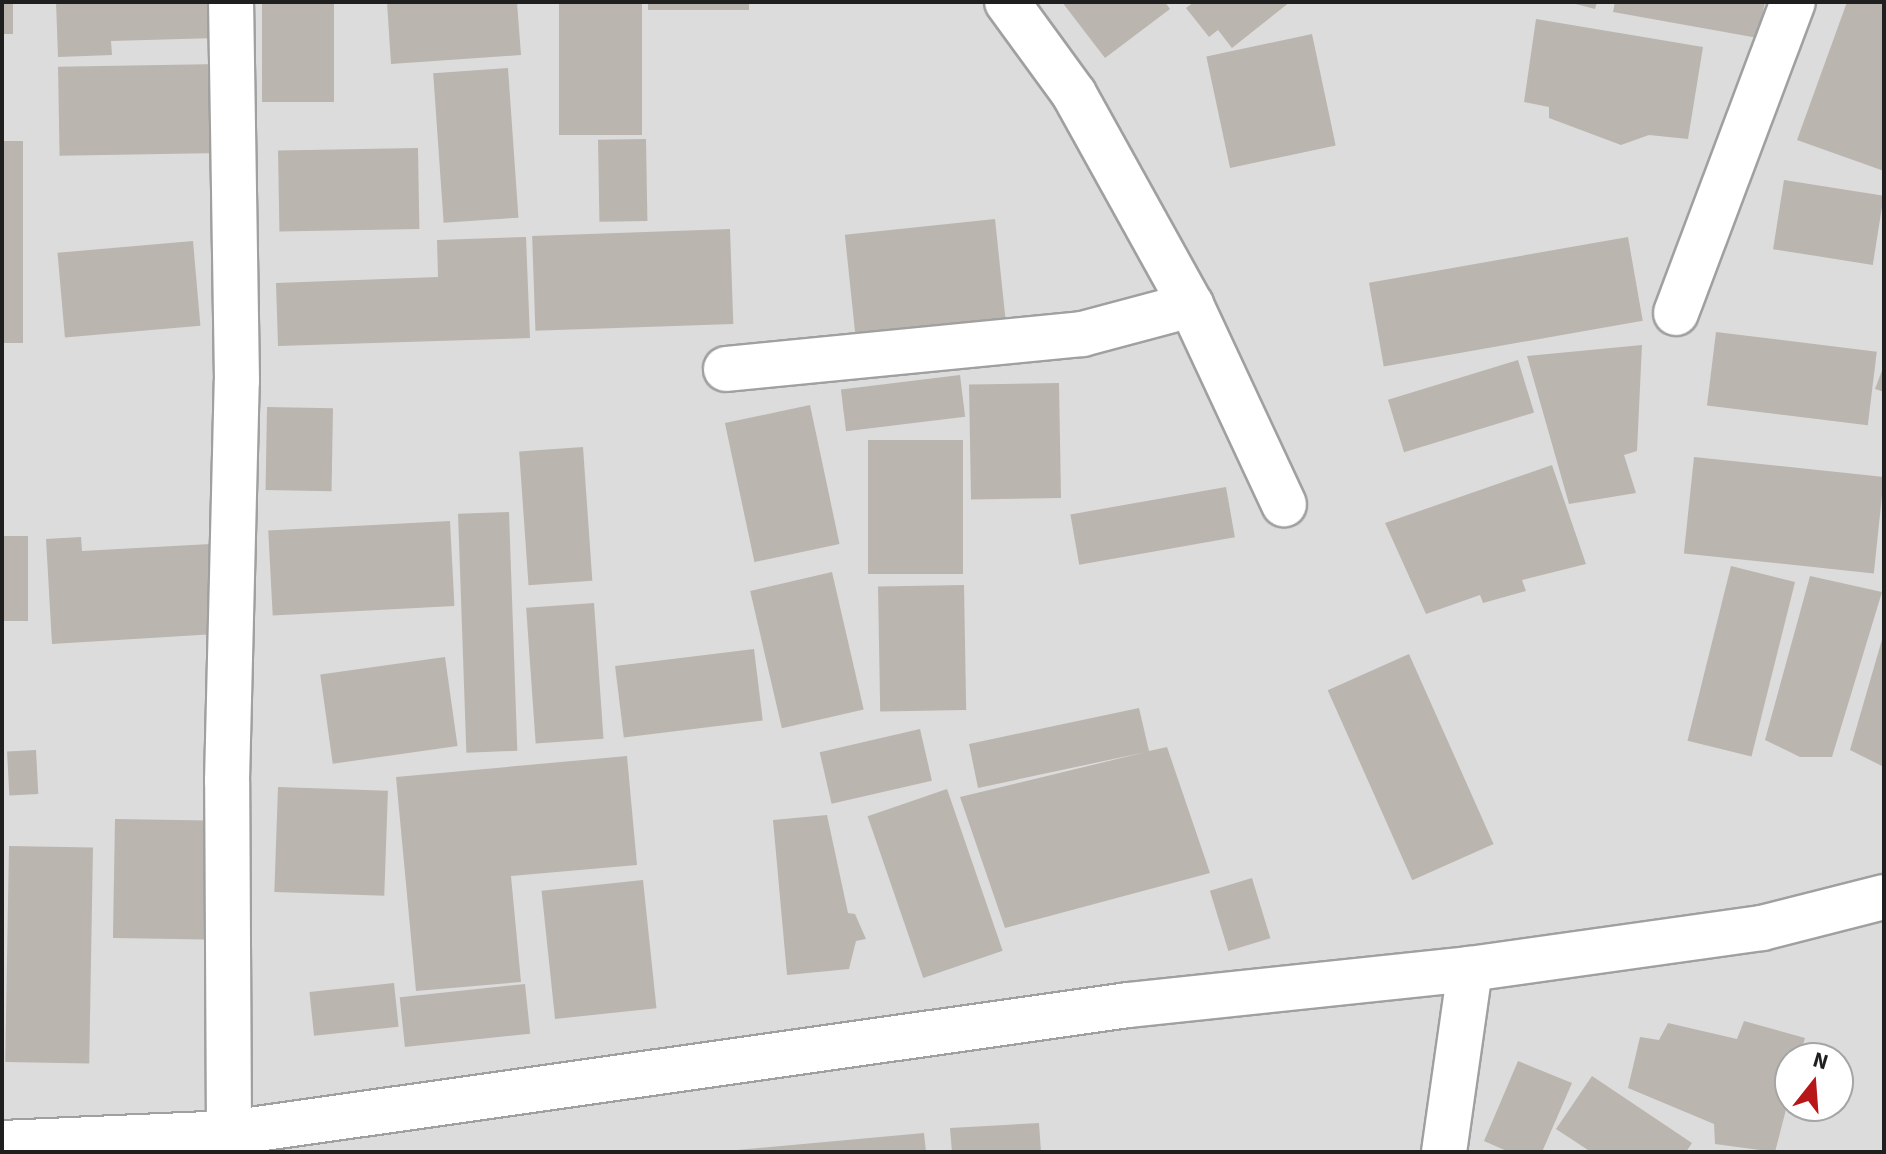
<!DOCTYPE html>
<html>
<head>
<meta charset="utf-8">
<style>
  body { margin:0 }
  #map { position:relative; width:1886px; height:1154px; overflow:hidden; background:#eeebe6; font-family:"Source Sans 3",sans-serif }
  div>[style] { position:absolute }
  .residential>* { inset:0; background:#dddcdc }
  .building>* { inset:0; background:#bbb5af; transform-origin:0 0 }
  .roads { filter:drop-shadow(2px 0 #a0a0a0) drop-shadow(-2px 0 #a0a0a0) drop-shadow(0 2px #a0a0a0) drop-shadow(0 -2px #a0a0a0) }
  .minor>* { height:44px; margin:-22px; padding:0 22px; transform-origin:22px; border-radius:22px; background:#fff }
  span { translate:-50% -50%; white-space:nowrap; text-align:center; line-height:1.15; -webkit-text-stroke:6px #fff; paint-order:stroke }
  .frame { position:absolute; inset:0; border:4px solid #1f1f1f; pointer-events:none }
  .north { position:absolute; left:1774px; top:1042px; width:80px; height:80px; box-sizing:border-box; background:#fff; border:2px solid #a5a5a5; border-radius:50%; rotate:17deg; font-size:22px; font-weight:700; line-height:32px; text-align:center; color:#1f1f1f }
  .north::after { content:''; display:block; margin:auto; width:28px; height:36px; background:#b71719; clip-path:polygon(50% 0,100% 100%,50% 72%,0 100%) }
</style>
</head>
<body>
<div id="map">
  <div class="residential">
    <i style="clip-path:polygon(evenodd,2px 2px,1884px 2px,1884px 1152px,2px 1152px,2px 2px,1790px 1058px,1838px 1058px,1838px 1106px,1790px 1106px,1790px 1058px)"></i>
  </div>
  <div class="building">
    <i style="left:2px;top:2px;width:11px;height:32px"></i>
    <i style="clip-path:polygon(56px 2px,216px 2px,217px 38px,111px 41px,112px 55px,58px 57px)"></i>
    <i style="left:262px;top:2px;width:72px;height:100px"></i>
    <i style="clip-path:polygon(387px 2px,517px 2px,521px 55px,391px 64px)"></i>
    <i style="left:559px;top:2px;width:83px;height:133px"></i>
    <i style="left:648px;top:2px;width:101px;height:8px"></i>
    <i style="clip-path:polygon(1062px 2px,1165px 2px,1170px 9px,1105px 58px)"></i>
    <i style="clip-path:polygon(1194px 2px,1290px 2px,1232px 48px,1218px 30px,1209px 37px,1186px 8px)"></i>
    <i style="clip-path:polygon(1568px 2px,1597px 2px,1595px 9px)"></i>
    <i style="clip-path:polygon(1615px 2px,1765px 2px,1758px 38px,1613px 12px)"></i>
    <i style="clip-path:polygon(1847px 2px,1884px 2px,1884px 171px,1797px 140px)"></i>
    <i style="clip-path:polygon(1536px 19px,1703px 47px,1688px 139px,1649px 135px,1621px 145px,1549px 118px,1549px 107px,1524px 102px)"></i>
    <i style="left:1312px;top:34px;width:114px;height:108px;rotate:78deg"></i>
    <i style="left:220px;top:64px;width:89px;height:162px;rotate:89deg"></i>
    <i style="left:508px;top:68px;width:150px;height:75px;rotate:86deg"></i>
    <i style="left:646px;top:139px;width:82px;height:48px;rotate:89deg"></i>
    <i style="left:2px;top:141px;width:21px;height:202px"></i>
    <i style="left:418px;top:148px;width:81px;height:140px;rotate:89deg"></i>
    <i style="left:1784px;top:180px;width:101px;height:70px;rotate:9deg"></i>
    <i style="left:995px;top:219px;width:101px;height:151px;rotate:84deg"></i>
    <i style="left:730px;top:229px;width:95px;height:198px;rotate:88deg"></i>
    <i style="clip-path:polygon(526px 237px,530px 338px,278px 346px,276px 283px,438px 277px,437px 240px)"></i>
    <i style="left:1628px;top:237px;width:85px;height:263px;rotate:80deg"></i>
    <i style="left:193px;top:241px;width:85px;height:136px;rotate:85deg"></i>
    <i style="left:1716px;top:332px;width:162px;height:74px;rotate:7deg"></i>
    <i style="clip-path:polygon(1642px 345px,1637px 451px,1624px 455px,1636px 493px,1569px 504px,1527px 356px)"></i>
    <i style="left:1518px;top:360px;width:55px;height:136px;rotate:73deg"></i>
    <i style="clip-path:polygon(1884px 365px,1884px 392px,1875px 389px)"></i>
    <i style="left:960px;top:375px;width:42px;height:120px;rotate:83deg"></i>
    <i style="left:1059px;top:383px;width:115px;height:90px;rotate:89deg"></i>
    <i style="left:810px;top:405px;width:142px;height:87px;rotate:78deg"></i>
    <i style="left:267px;top:407px;width:66px;height:83px;rotate:1deg"></i>
    <i style="left:963px;top:440px;width:134px;height:95px;rotate:90deg"></i>
    <i style="left:583px;top:447px;width:134px;height:64px;rotate:86deg"></i>
    <i style="left:1694px;top:457px;width:191px;height:97px;rotate:6deg"></i>
    <i style="clip-path:polygon(1552px 465px,1586px 564px,1522px 580px,1526px 591px,1483px 603px,1480px 595px,1426px 614px,1385px 523px)"></i>
    <i style="left:1226px;top:487px;width:51px;height:158px;rotate:80deg"></i>
    <i style="left:509px;top:512px;width:239px;height:51px;rotate:88deg"></i>
    <i style="left:450px;top:521px;width:85px;height:182px;rotate:87deg"></i>
    <i style="left:2px;top:536px;width:26px;height:85px"></i>
    <i style="clip-path:polygon(81px 537px,82px 551px,210px 544px,216px 634px,52px 644px,46px 539px)"></i>
    <i style="left:1731px;top:566px;width:66px;height:180px;rotate:14deg"></i>
    <i style="left:832px;top:572px;width:141px;height:84px;rotate:77deg"></i>
    <i style="clip-path:polygon(1810px 576px,1882px 592px,1832px 757px,1800px 757px,1765px 740px)"></i>
    <i style="left:964px;top:585px;width:125px;height:86px;rotate:89deg"></i>
    <i style="left:594px;top:603px;width:136px;height:68px;rotate:86deg"></i>
    <i style="clip-path:polygon(1883px 636px,1884px 636px,1884px 767px,1850px 750px)"></i>
    <i style="left:754px;top:649px;width:72px;height:140px;rotate:83deg"></i>
    <i style="left:1409px;top:654px;width:208px;height:89px;rotate:66deg"></i>
    <i style="left:445px;top:657px;width:90px;height:126px;rotate:82deg"></i>
    <i style="clip-path:polygon(1139px 708px,1149px 751px,1167px 747px,1210px 873px,1005px 928px,960px 797px,1146px 752px,978px 788px,969px 744px)"></i>
    <i style="left:920px;top:729px;width:53px;height:103px;rotate:77deg"></i>
    <i style="left:36px;top:750px;width:44px;height:29px;rotate:87deg"></i>
    <i style="clip-path:polygon(627px 756px,637px 865px,511px 876px,521px 982px,416px 991px,396px 777px)"></i>
    <i style="left:278px;top:787px;width:110px;height:105px;rotate:2deg"></i>
    <i style="left:947px;top:789px;width:171px;height:84px;rotate:71deg"></i>
    <i style="clip-path:polygon(827px 815px,848px 913px,855px 914px,866px 939px,856px 941px,849px 969px,787px 975px,773px 820px)"></i>
    <i style="left:115px;top:819px;width:93px;height:119px;rotate:1deg"></i>
    <i style="left:9px;top:846px;width:84px;height:216px;rotate:1deg"></i>
    <i style="left:1252px;top:878px;width:63px;height:44px;rotate:73deg"></i>
    <i style="left:643px;top:880px;width:129px;height:102px;rotate:84deg"></i>
    <i style="left:394px;top:983px;width:44px;height:85px;rotate:84deg"></i>
    <i style="left:525px;top:984px;width:50px;height:126px;rotate:84deg"></i>
    <i style="clip-path:polygon(1744px 1021px,1805px 1038px,1799px 1058px,1790px 1058px,1790px 1094px,1775px 1152px,1715px 1144px,1714px 1124px,1628px 1088px,1640px 1037px,1659px 1040px,1668px 1023px,1737px 1039px)"></i>
    <i style="clip-path:polygon(1518px 1061px,1572px 1083px,1542px 1152px,1509px 1152px,1484px 1141px)"></i>
    <i style="clip-path:polygon(1592px 1076px,1692px 1143px,1686px 1152px,1591px 1152px,1556px 1129px)"></i>
    <i style="clip-path:polygon(1039px 1123px,1041px 1152px,952px 1152px,950px 1128px)"></i>
    <i style="clip-path:polygon(924px 1133px,926px 1152px,737px 1152px,737px 1150px)"></i>
  </div>
  <div class="roads">
    <div class="minor">
      <i style="left:1007px;top:2px;width:114px;rotate:53.9deg"></i>
      <i style="left:1074px;top:94px;width:241px;rotate:61deg"></i>
      <i style="left:1191px;top:305px;width:220px;rotate:65deg"></i>
      <i style="left:1676px;top:313px;width:332px;rotate:-69.4deg"></i>
      <i style="left:726px;top:369px;width:358px;rotate:-5.6deg"></i>
      <i style="left:1082px;top:334px;width:113px;rotate:-14.9deg"></i>
      <i style="left:229px;top:1133px;width:352px;rotate:-90.3deg"></i>
      <i style="left:227px;top:781px;width:400px;rotate:-88.6deg"></i>
      <i style="left:237px;top:381px;width:379px;rotate:-90.9deg"></i>
      <i style="left:2px;top:1143px;width:227px;rotate:-2.5deg"></i>
      <i style="left:229px;top:1133px;width:908px;rotate:-8.1deg"></i>
      <i style="left:1128px;top:1005px;width:344px;rotate:-6deg"></i>
      <i style="left:1470px;top:969px;width:295px;rotate:-8deg"></i>
      <i style="left:1762px;top:928px;width:126px;rotate:-14.3deg"></i>
      <i style="left:1444px;top:1152px;width:185px;rotate:-81.9deg"></i>
    </div>
  </div>
  <div class="frame"></div>
  <div class="north">N</div>
</div>
</body>
</html>
